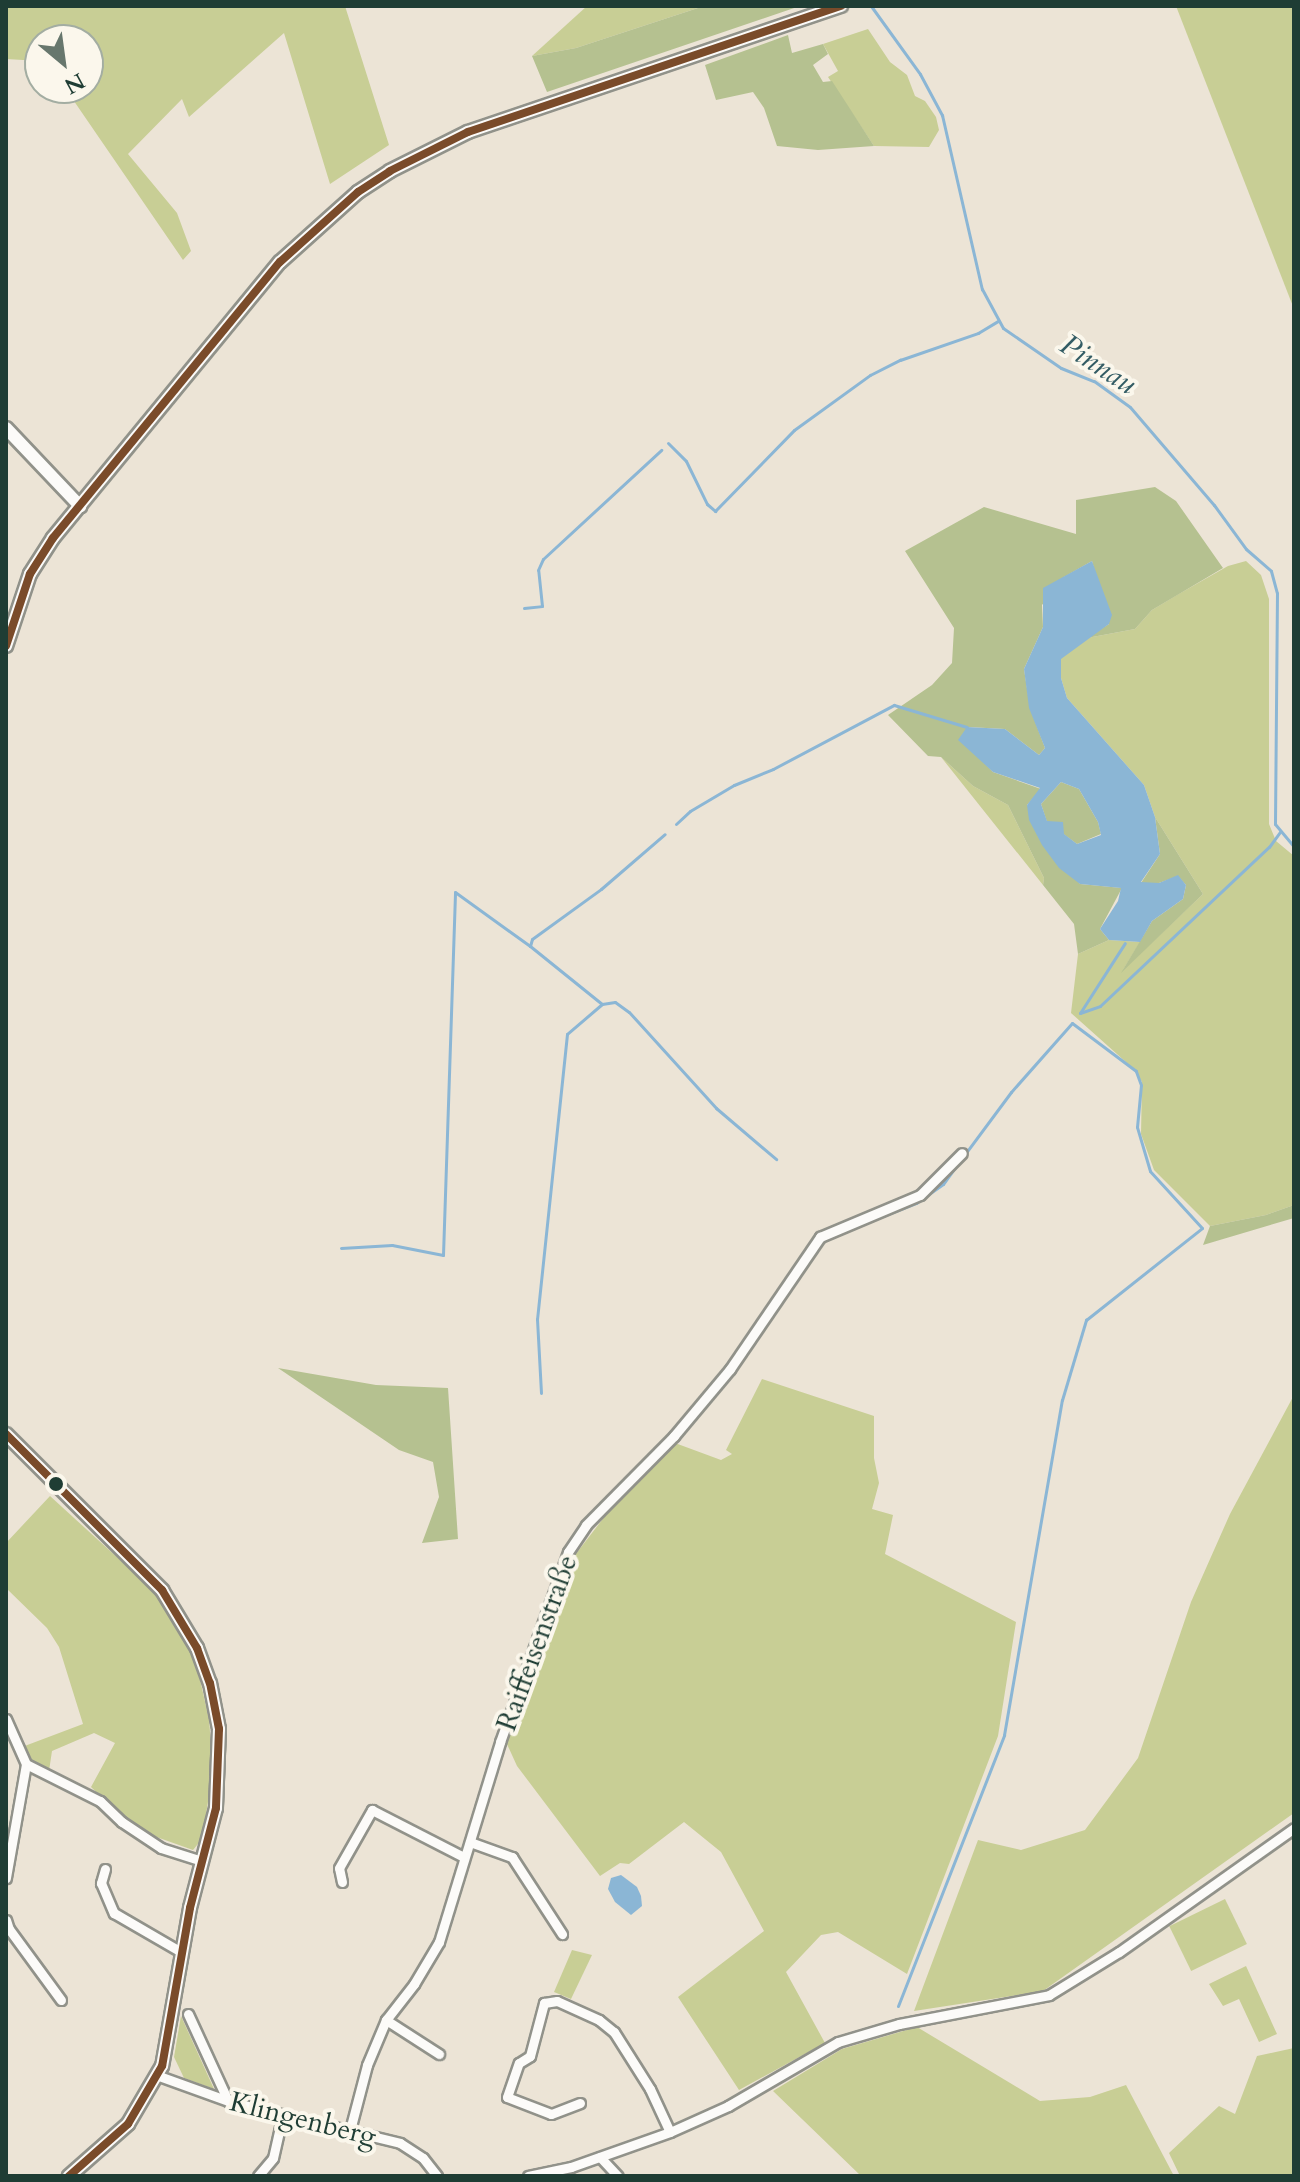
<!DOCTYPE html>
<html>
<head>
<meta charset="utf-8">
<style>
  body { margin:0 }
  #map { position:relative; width:1300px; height:2182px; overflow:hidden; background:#ece4d6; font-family:Cardo,serif }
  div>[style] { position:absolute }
  .green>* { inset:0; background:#c8ce95; transform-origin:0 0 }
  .forest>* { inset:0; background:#b5c190 }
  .water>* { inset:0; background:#8bb6d5 }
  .stream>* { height:3px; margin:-1.5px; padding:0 1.5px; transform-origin:1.5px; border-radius:1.5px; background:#8bb6d5 }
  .roads { filter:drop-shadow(2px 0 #91928a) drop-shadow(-2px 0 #91928a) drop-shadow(0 2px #91928a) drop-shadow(0 -2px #91928a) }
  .street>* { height:9px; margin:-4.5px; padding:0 4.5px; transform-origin:4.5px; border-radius:4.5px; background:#fcfbf9 }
  .secondary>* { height:12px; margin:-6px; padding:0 6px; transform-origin:6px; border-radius:6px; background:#fcfbf9 }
  .bus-1>* { height:8px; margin:-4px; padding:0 4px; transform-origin:4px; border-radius:4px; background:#7a4b2a }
  .dots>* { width:22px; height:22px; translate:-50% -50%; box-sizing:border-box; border:4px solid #fbf7ec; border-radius:50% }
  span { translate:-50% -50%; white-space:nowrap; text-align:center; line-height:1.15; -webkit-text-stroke:8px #fbf7ec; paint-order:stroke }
  .street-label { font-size:28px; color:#1f3d34 }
  .water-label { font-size:30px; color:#335c64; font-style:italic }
  .frame { position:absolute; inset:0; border:8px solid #1f3d34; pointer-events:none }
  .north { position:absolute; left:24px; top:24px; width:80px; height:80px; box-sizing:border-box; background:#fbf7ec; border:2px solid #a3ada2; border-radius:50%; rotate:151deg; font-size:22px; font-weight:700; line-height:32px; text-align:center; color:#1f3d34 }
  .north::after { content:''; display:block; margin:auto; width:28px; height:36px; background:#67776d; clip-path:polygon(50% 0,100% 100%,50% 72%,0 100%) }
</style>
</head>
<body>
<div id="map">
  <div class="green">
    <i style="clip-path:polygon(6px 6px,345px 6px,389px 145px,330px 184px,284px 33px,189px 117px,182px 99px,128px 154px,177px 213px,191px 251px,183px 260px,65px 88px,88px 88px,88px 40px,40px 40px,40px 61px,6px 59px)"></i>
    <i style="clip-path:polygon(587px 6px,704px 6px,576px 48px,532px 56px)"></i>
    <i style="clip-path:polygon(1176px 6px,1294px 6px,1294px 309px)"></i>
    <i style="clip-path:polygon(868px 29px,890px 62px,907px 75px,915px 96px,925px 101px,936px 117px,939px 130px,929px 147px,874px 146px,828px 77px,838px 71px,823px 44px)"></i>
    <i style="clip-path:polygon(1246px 561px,1261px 575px,1269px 599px,1269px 824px,1276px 841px,1294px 856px,1294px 1205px,1266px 1215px,1210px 1226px,1154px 1170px,1141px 1134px,1142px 1082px,1136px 1071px,1071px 1013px,1078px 954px,1109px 940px,1140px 942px,1123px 970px,1203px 894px,1155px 817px,1144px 785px,1067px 698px,1061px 678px,1060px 659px,1087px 638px,1135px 629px,1152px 610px,1177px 595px,1228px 566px)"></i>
    <i style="clip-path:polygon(941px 757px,973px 786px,1008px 805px,1044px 878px,1043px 885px)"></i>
    <i style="clip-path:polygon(762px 1379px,874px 1416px,874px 1458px,879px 1483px,872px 1509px,893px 1515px,885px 1554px,1016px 1622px,998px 1736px,907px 1974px,838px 1932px,821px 1935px,786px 1972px,825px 2043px,739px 2090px,678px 1997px,764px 1931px,721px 1852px,684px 1822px,629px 1864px,620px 1863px,600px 1876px,517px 1766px,506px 1742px,572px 1559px,612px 1507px,675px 1443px,721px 1460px,732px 1454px,726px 1450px)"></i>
    <i style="clip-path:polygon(1294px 1395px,1294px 1813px,1043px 1991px,914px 2011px,978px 1840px,1021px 1850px,1085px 1830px,1138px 1758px,1191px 1602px,1230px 1514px)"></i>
    <i style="clip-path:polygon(50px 1496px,155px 1592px,183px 1631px,198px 1671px,209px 1719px,213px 1771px,202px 1839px,193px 1850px,134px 1829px,91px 1787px,115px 1743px,94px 1733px,52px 1751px,49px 1771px,29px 1761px,22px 1747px,83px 1724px,59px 1647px,47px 1628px,6px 1588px,6px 1543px)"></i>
    <i style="left:1225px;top:1899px;width:50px;height:62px;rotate:64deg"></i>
    <i style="clip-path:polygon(572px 1950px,592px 1955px,571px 1999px,554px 1992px)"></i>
    <i style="clip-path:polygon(1246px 1966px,1277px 2034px,1259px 2042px,1239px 1999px,1223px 2006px,1209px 1984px)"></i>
    <i style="clip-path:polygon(181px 2016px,214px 2089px,184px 2078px,174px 2057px)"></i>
    <i style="clip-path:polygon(917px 2027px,1040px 2101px,1090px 2097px,1126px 2085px,1174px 2176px,861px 2176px,773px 2091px,842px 2049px)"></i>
    <i style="clip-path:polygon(1294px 2048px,1294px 2176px,1180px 2176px,1169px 2153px,1219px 2106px,1235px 2114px,1257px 2056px)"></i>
  </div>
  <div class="forest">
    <i style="clip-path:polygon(704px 6px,800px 6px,547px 92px,532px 56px,576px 48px)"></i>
    <i style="clip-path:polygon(788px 35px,792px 53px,823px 44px,828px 54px,813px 65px,823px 82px,832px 81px,874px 146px,818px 150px,777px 146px,764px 108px,753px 92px,716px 100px,705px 65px)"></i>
    <i style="clip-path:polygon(1155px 487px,1176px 501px,1223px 568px,1152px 610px,1135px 629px,1087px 638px,1109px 624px,1092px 561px,1064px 577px,1042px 605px,1043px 627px,1024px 669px,1030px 708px,1045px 748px,1039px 755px,1005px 729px,968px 727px,979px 757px,993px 772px,1041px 789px,1027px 805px,1080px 884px,1122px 888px,1100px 929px,1109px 940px,1078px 954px,1074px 924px,1043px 885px,1044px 878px,1008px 805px,973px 786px,941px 757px,928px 756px,888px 715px,932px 685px,952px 663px,954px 628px,905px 551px,984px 507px,1076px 534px,1076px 500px)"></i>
    <i style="clip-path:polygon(1061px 782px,1079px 789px,1098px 822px,1101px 834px,1077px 844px,1047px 822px,1041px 804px)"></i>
    <i style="clip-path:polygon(1155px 817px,1203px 894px,1121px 973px,1152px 921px,1183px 899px,1186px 885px,1178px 876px,1159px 883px,1141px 883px,1160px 854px)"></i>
    <i style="clip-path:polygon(1294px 1205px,1294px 1218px,1203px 1245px,1210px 1226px,1266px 1215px)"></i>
    <i style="clip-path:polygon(278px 1368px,376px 1385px,448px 1388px,458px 1539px,422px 1543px,439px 1497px,433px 1462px,399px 1450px)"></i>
  </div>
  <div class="water">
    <i style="clip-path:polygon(evenodd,1092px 561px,1112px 615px,1109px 624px,1061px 659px,1061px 678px,1067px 698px,1144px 785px,1155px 817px,1160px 854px,1141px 882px,1159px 883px,1178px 875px,1186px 885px,1183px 899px,1152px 921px,1140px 942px,1109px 940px,1100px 929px,1118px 901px,1121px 888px,1080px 884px,1059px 868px,1042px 845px,1029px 820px,1027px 805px,1040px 788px,993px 772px,958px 740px,967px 727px,1005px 729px,1039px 755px,1045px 748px,1029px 708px,1024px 669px,1043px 627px,1043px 588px,1092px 561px,1061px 782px,1079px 789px,1098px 822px,1101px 835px,1077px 844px,1064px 834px,1063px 822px,1047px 821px,1041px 804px,1061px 782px)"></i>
    <i style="clip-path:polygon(621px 1875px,637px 1887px,641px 1896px,642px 1906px,631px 1915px,615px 1902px,608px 1889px,611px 1878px)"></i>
  </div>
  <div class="stream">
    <i style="left:871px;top:6px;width:84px;rotate:54.2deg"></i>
    <i style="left:920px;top:74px;width:47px;rotate:61.8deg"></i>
    <i style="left:942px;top:115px;width:179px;rotate:77.1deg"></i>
    <i style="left:982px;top:289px;width:44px;rotate:61.7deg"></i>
    <i style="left:1003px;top:328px;width:70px;rotate:34.6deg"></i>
    <i style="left:1061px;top:368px;width:35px;rotate:22deg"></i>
    <i style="left:1094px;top:381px;width:44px;rotate:35.8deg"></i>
    <i style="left:1130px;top:407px;width:129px;rotate:49.4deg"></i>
    <i style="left:1214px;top:505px;width:54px;rotate:54deg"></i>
    <i style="left:1246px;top:549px;width:33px;rotate:41deg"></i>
    <i style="left:1271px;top:571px;width:23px;rotate:75deg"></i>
    <i style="left:1277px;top:593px;width:231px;rotate:90.5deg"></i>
    <i style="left:1275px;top:824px;width:30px;rotate:50deg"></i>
    <i style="left:668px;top:443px;width:25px;rotate:45deg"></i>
    <i style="left:686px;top:461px;width:48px;rotate:64deg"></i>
    <i style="left:707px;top:504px;width:11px;rotate:41deg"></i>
    <i style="left:715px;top:511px;width:113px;rotate:-45.7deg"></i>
    <i style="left:794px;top:430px;width:94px;rotate:-35.9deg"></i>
    <i style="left:870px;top:375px;width:34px;rotate:-27deg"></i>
    <i style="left:900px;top:360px;width:83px;rotate:-19.1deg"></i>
    <i style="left:978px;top:333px;width:23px;rotate:-31deg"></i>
    <i style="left:524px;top:608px;width:18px;rotate:-6deg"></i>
    <i style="left:542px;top:606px;width:36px;rotate:-96deg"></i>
    <i style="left:538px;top:570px;width:12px;rotate:-66deg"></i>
    <i style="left:543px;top:559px;width:161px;rotate:-42.7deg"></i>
    <i style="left:676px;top:824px;width:19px;rotate:-43deg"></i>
    <i style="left:690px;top:811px;width:51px;rotate:-30.6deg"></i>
    <i style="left:734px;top:785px;width:42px;rotate:-22.3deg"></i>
    <i style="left:773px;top:769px;width:137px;rotate:-27.9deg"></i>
    <i style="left:894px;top:705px;width:76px;rotate:16.8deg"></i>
    <i style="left:530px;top:946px;width:92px;rotate:38.9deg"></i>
    <i style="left:602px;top:1004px;width:46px;rotate:139.4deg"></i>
    <i style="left:567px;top:1034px;width:287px;rotate:96deg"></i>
    <i style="left:537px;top:1319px;width:74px;rotate:86.9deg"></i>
    <i style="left:602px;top:1004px;width:13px;rotate:-9deg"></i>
    <i style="left:615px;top:1002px;width:17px;rotate:36deg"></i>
    <i style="left:629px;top:1012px;width:130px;rotate:47.8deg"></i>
    <i style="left:716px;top:1108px;width:79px;rotate:40.4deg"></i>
    <i style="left:1080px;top:1013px;width:21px;rotate:-19deg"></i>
    <i style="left:1100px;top:1006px;width:232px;rotate:-43.3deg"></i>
    <i style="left:1269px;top:847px;width:19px;rotate:-54deg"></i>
    <i style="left:1080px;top:1013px;width:83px;rotate:-57.3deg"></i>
    <i style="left:855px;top:1227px;width:66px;rotate:-21.5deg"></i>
    <i style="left:916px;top:1203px;width:33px;rotate:-35deg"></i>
    <i style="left:943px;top:1184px;width:26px;rotate:-54deg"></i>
    <i style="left:341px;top:1248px;width:51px;rotate:-3.4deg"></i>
    <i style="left:392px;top:1245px;width:52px;rotate:11.1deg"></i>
    <i style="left:443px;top:1255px;width:363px;rotate:-88.1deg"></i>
    <i style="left:455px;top:892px;width:92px;rotate:35.8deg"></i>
    <i style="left:530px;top:946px;width:7px;rotate:-74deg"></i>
    <i style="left:532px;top:939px;width:85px;rotate:-35.9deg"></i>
    <i style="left:601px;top:889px;width:84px;rotate:-40.7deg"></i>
    <i style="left:898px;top:2006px;width:291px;rotate:-68.6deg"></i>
    <i style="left:1004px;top:1735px;width:340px;rotate:-80.2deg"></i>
    <i style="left:1062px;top:1400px;width:84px;rotate:-73.3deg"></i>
    <i style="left:1086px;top:1320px;width:148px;rotate:-38.4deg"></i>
    <i style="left:1202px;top:1228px;width:77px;rotate:-132.4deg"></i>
    <i style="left:1150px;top:1171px;width:46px;rotate:-106.5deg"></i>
    <i style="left:1137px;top:1127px;width:42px;rotate:-84.6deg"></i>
    <i style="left:1141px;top:1085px;width:15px;rotate:-110deg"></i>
    <i style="left:1136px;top:1071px;width:80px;rotate:-143.1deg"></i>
    <i style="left:1072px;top:1023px;width:92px;rotate:131.5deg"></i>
    <i style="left:1011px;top:1092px;width:77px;rotate:126.6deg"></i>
  </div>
  <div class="roads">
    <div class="street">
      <i style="left:6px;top:1719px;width:49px;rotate:66deg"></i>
      <i style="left:26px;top:1764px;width:116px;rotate:100deg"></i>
      <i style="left:26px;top:1764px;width:83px;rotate:26.6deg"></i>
      <i style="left:100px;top:1801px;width:30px;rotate:44deg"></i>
      <i style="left:122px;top:1822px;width:47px;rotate:33.7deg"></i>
      <i style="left:161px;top:1848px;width:43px;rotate:17.6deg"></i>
      <i style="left:470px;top:1842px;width:45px;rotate:19.7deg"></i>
      <i style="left:512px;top:1857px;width:92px;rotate:57deg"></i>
      <i style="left:105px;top:1869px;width:15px;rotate:106deg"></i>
      <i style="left:101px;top:1883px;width:33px;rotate:67deg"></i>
      <i style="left:114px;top:1913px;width:78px;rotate:30.2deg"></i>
      <i style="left:342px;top:1882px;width:14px;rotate:-102deg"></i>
      <i style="left:339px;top:1868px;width:67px;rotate:-60.4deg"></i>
      <i style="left:372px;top:1810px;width:103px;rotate:27.1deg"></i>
      <i style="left:6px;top:1920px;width:9px;rotate:72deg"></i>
      <i style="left:9px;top:1929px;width:88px;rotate:53.8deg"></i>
      <i style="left:188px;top:2014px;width:96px;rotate:65.3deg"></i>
      <i style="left:386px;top:2020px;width:63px;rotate:32.7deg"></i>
      <i style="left:159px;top:2076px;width:73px;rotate:19.9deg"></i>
      <i style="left:228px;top:2101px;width:177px;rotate:13.7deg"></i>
      <i style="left:400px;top:2143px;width:27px;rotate:33deg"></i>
      <i style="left:423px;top:2158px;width:23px;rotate:52deg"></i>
      <i style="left:580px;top:2103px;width:31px;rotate:159deg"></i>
      <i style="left:551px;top:2114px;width:47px;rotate:-158.9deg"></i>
      <i style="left:507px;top:2097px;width:36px;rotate:-71deg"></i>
      <i style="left:519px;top:2063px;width:13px;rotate:-32deg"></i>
      <i style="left:530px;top:2056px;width:55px;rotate:-75.2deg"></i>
      <i style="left:544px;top:2003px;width:13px;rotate:-9deg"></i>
      <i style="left:557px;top:2001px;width:46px;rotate:24.3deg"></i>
      <i style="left:599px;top:2020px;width:19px;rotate:39deg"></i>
      <i style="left:614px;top:2032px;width:67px;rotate:57.7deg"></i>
      <i style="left:650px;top:2089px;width:47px;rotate:65.1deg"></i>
      <i style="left:350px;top:2130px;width:67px;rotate:-75.3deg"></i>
      <i style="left:367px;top:2065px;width:49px;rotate:-67.1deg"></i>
      <i style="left:386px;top:2020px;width:46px;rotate:-52.1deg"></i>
      <i style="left:414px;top:1984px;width:49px;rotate:-59.2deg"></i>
      <i style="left:439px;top:1942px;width:209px;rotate:-73deg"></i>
      <i style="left:500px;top:1742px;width:202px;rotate:-70.3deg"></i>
      <i style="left:568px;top:1552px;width:32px;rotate:-56deg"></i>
      <i style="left:586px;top:1525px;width:125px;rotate:-45.3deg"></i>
      <i style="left:674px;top:1436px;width:87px;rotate:-50.1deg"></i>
      <i style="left:730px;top:1369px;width:160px;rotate:-55.7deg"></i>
      <i style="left:820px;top:1237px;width:108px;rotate:-22.8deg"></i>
      <i style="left:920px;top:1195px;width:59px;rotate:-45deg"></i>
      <i style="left:600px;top:2157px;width:26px;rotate:47deg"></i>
      <i style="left:258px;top:2176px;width:23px;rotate:-50deg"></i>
      <i style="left:273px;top:2158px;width:45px;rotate:-77.2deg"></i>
      <i style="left:528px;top:2176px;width:44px;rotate:-11.8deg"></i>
      <i style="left:571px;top:2167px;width:105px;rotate:-19.5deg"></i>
      <i style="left:670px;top:2132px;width:64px;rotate:-24.1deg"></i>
      <i style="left:728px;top:2106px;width:127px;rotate:-30.2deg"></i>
      <i style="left:838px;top:2042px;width:64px;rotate:-16.4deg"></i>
      <i style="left:899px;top:2024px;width:153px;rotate:-10.9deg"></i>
      <i style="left:1049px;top:1995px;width:82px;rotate:-31.6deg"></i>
      <i style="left:1119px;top:1952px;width:214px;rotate:-35.3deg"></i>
    </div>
    <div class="secondary">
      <i style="left:6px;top:428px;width:108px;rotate:46.5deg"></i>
      <i style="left:6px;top:646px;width:76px;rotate:-71.6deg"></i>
      <i style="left:30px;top:574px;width:43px;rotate:-57.4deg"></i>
      <i style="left:53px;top:538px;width:357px;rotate:-50.6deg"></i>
      <i style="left:280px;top:262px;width:105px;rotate:-41.9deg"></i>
      <i style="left:358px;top:192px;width:38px;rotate:-33deg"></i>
      <i style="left:390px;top:171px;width:87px;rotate:-26.6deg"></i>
      <i style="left:468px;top:132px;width:394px;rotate:-18.7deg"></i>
      <i style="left:6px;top:1434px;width:221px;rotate:45deg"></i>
      <i style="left:162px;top:1590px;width:68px;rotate:58.9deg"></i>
      <i style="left:197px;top:1648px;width:37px;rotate:70deg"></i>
      <i style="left:210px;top:1683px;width:47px;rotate:78.9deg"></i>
      <i style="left:219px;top:1729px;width:79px;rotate:92.2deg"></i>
      <i style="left:216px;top:1808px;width:103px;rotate:104.6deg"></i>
      <i style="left:190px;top:1908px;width:160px;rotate:100deg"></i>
      <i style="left:162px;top:2066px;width:67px;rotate:120.4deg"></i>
      <i style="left:128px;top:2124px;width:79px;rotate:138.6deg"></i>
    </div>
  </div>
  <div class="bus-1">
    <i style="left:6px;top:646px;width:76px;rotate:-71.6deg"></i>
    <i style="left:30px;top:574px;width:43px;rotate:-57.4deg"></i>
    <i style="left:53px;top:538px;width:357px;rotate:-50.6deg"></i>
    <i style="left:280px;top:262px;width:105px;rotate:-41.9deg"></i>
    <i style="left:358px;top:192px;width:38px;rotate:-33deg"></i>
    <i style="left:390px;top:171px;width:87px;rotate:-26.6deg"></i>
    <i style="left:468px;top:132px;width:394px;rotate:-18.7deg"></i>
    <i style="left:6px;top:1434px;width:221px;rotate:45deg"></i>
    <i style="left:162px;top:1590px;width:68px;rotate:58.9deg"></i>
    <i style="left:197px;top:1648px;width:37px;rotate:70deg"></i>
    <i style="left:210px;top:1683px;width:47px;rotate:78.9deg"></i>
    <i style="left:219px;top:1729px;width:79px;rotate:92.2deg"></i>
    <i style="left:216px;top:1808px;width:103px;rotate:104.6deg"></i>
    <i style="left:190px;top:1908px;width:160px;rotate:100deg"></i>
    <i style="left:162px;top:2066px;width:67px;rotate:120.4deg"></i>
    <i style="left:128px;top:2124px;width:79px;rotate:138.6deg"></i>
  </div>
  <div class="dots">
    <i style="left:56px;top:1484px;background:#1f3d34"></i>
  </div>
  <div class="street-label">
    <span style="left:537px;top:1643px;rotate:-70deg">Raiffeisenstraße</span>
    <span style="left:303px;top:2119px;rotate:14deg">Klingenberg</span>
  </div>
  <div class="water-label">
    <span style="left:1098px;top:365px;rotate:33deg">Pinnau</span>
  </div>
  <div class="frame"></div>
  <div class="north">N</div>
</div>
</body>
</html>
